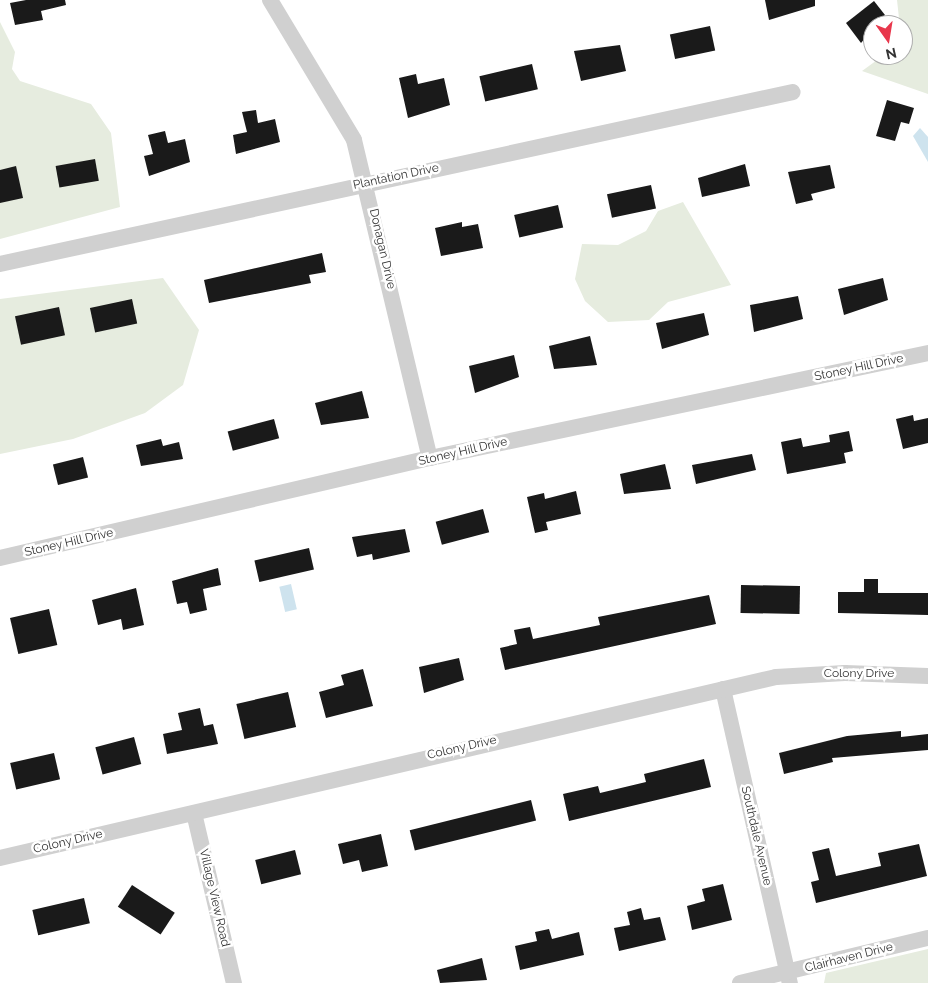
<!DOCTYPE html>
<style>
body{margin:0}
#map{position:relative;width:928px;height:983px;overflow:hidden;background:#fff;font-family:Raleway,sans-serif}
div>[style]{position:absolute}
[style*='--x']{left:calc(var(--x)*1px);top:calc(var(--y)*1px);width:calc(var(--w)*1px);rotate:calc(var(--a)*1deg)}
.green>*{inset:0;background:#e6ecdf}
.water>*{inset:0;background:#cee3ee;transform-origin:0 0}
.building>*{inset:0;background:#1a1a1a;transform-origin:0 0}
.street>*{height:16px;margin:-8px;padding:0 8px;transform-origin:8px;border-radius:8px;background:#d0d0d0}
span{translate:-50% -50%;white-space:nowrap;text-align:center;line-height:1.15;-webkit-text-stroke:5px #fff;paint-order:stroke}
.street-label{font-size:12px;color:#333}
.north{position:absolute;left:863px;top:15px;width:50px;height:50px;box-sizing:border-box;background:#fff;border:1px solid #adadad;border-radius:50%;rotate:167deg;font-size:14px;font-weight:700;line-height:20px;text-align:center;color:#333}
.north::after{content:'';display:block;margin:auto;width:18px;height:22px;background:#e8374c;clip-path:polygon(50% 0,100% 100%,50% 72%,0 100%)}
</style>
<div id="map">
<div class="green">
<i style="clip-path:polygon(897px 0,928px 0,928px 94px,862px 71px,884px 55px,903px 55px)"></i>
<i style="clip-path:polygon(0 22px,15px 52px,12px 69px,20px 81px,91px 104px,111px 133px,120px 207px,0 239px)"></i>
<i style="clip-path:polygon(683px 202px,731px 285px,668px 302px,649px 320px,608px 322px,585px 301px,575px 279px,582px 244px,618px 245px,646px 231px,658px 211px)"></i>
<i style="clip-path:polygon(163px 278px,199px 330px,183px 385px,145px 413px,73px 439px,0 454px,0 299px)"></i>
<i style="clip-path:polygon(928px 949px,928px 983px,824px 983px,826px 973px)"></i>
</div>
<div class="water">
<i style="clip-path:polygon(920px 128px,928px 137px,928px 162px,913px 136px)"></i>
<i style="left:291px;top:584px;width:26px;height:12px;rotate:77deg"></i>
</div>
<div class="building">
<i style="clip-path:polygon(26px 0,65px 0,66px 5px,41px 11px,43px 20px,15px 25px,10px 3px)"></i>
<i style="clip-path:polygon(765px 0,815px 0,815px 6px,769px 20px)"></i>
<i style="clip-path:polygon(874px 1px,885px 15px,861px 43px,846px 23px)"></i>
<i style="left:710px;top:26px;width:25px;height:41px;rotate:78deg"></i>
<i style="clip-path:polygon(620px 45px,626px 71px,581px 81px,574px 51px)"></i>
<i style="left:532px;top:64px;width:26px;height:54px;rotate:77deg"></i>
<i style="clip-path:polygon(416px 74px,418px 84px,444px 78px,450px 105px,408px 118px,399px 78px)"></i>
<i style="clip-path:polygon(887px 100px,914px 108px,909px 124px,901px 122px,895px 141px,876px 136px)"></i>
<i style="clip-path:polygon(256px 110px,258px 123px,275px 119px,280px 142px,236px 154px,233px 135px,247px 132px,242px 112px)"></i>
<i style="clip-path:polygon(165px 131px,168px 143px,185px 139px,190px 162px,149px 176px,144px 156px,153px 154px,148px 135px)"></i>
<i style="left:95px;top:159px;width:22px;height:40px;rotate:80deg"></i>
<i style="clip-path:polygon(745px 164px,750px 186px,702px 197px,698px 178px)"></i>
<i style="clip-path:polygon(830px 165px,835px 188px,811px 194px,813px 200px,796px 204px,788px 172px)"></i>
<i style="clip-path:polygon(16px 166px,23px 198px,0 203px,0 170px)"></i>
<i style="left:651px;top:185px;width:24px;height:45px;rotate:78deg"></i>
<i style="left:558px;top:205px;width:23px;height:45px;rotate:77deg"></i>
<i style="clip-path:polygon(462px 222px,462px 227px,478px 224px,483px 248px,441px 256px,435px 228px)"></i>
<i style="clip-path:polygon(322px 253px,326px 272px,309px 275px,311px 283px,209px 303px,204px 280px)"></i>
<i style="clip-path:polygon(883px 278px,888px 300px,844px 315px,838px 289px)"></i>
<i style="clip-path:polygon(798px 296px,803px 319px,754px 332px,750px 305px)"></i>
<i style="left:132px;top:299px;width:25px;height:43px;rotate:78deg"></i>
<i style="left:59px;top:307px;width:29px;height:45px;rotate:78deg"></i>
<i style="clip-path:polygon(704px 313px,709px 335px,662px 349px,656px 323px)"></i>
<i style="clip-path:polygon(590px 336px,597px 365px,554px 369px,549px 346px)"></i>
<i style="clip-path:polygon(514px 355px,519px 377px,475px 393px,469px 366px)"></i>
<i style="clip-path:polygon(362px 391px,369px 418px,321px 425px,315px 403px)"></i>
<i style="clip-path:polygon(913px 415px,914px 421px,928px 418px,928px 443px,903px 449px,896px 419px)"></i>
<i style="left:274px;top:419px;width:20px;height:48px;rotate:75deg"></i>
<i style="clip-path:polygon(849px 431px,853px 451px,844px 453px,846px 463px,787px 474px,781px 442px,801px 438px,803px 447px,830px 442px,829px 435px)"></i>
<i style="clip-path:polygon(161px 439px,163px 446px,179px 442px,183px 459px,141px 466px,136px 445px)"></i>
<i style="clip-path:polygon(752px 454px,756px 470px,696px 484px,692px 465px)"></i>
<i style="left:83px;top:457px;width:21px;height:31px;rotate:76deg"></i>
<i style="clip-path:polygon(665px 464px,671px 489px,624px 494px,620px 474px)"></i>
<i style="clip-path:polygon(576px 491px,581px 514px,546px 522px,548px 530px,535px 533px,527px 497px,544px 493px,545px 499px)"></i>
<i style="left:483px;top:509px;width:24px;height:49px;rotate:75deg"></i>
<i style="clip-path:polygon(405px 529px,410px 552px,373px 560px,372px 554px,357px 557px,352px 537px)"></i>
<i style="left:309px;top:548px;width:22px;height:56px;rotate:77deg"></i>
<i style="clip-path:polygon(218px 568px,221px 585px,203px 589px,207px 610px,190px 614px,187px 602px,177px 604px,172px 581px)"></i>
<i style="clip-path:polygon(864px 579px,878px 579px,878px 593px,928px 593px,928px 615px,838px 613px,838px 592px,864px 592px)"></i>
<i style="left:741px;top:585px;width:59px;height:28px;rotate:1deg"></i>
<i style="clip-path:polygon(136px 588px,144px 625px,123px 630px,121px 619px,98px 625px,92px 600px)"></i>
<i style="clip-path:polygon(709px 595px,716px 624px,505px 670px,500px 648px,517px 644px,514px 630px,530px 627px,533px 639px,600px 625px,598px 617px)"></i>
<i style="left:49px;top:609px;width:37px;height:40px;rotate:77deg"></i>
<i style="clip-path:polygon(459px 658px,464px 680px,424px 693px,419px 667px)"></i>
<i style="clip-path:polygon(363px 669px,373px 706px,326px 718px,319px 692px,344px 685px,341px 675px)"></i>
<i style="left:288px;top:692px;width:36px;height:53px;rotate:77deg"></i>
<i style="clip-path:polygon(200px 708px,204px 726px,213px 724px,218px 744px,167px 754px,163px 734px,182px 730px,178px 713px)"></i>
<i style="clip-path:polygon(901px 731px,901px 737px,928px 734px,928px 750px,832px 758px,833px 762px,784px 774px,779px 753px,847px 736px)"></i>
<i style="left:134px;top:737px;width:28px;height:40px;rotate:75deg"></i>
<i style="left:54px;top:753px;width:27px;height:45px;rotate:77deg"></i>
<i style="clip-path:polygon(704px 759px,711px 787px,569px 821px,563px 794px,598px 786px,600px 793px,646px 782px,644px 774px)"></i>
<i style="left:531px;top:800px;width:21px;height:125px;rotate:76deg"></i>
<i style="clip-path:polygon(381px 834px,388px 866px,362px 872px,359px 860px,343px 864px,338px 844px)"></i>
<i style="clip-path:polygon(919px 844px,927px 876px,816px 903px,811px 882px,819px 880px,812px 852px,829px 848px,836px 876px,881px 866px,878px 853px)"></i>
<i style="left:295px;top:850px;width:25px;height:41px;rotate:76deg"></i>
<i style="clip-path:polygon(723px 884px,732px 920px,692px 930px,687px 906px,705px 901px,702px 889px)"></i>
<i style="left:132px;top:885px;width:51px;height:26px;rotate:33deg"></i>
<i style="left:84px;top:898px;width:26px;height:53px;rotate:77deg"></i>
<i style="clip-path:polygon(641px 908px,644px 920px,660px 917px,666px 940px,619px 951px,614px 928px,630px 925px,627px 912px)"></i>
<i style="clip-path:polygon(549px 929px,552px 939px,579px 932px,584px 955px,520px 970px,515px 946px,537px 941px,535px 932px)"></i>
<i style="clip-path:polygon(482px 958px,487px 980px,440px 983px,437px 970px)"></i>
</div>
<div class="street">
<i style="--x:270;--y:0;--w:163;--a:59"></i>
<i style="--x:354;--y:140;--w:327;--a:76.6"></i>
<i style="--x:0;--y:264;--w:811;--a:-12.24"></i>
<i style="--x:0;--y:558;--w:441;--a:-13.1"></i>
<i style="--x:430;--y:458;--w:509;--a:-11.91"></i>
<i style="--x:723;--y:689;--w:302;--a:77.2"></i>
<i style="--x:194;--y:813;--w:175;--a:76.8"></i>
<i style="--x:0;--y:858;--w:797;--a:-13.13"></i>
<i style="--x:776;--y:677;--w:69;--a:-3.3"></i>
<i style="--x:845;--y:673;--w:83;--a:2.1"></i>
<i style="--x:740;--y:983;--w:193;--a:-13.5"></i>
</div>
<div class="street-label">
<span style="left:396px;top:177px;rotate:-12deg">Plantation Drive</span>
<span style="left:382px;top:249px;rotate:77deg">Donagan Drive</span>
<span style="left:859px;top:368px;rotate:-12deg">Stoney Hill Drive</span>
<span style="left:463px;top:452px;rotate:-13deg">Stoney Hill Drive</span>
<span style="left:69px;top:543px;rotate:-13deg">Stoney Hill Drive</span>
<span style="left:859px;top:674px">Colony Drive</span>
<span style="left:462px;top:748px;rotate:-13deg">Colony Drive</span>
<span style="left:756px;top:836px;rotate:77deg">Southdale Avenue</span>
<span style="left:68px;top:842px;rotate:-13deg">Colony Drive</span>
<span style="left:214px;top:898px;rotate:77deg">Village View Road</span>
<span style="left:849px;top:958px;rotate:-14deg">Clairhaven Drive</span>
</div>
<div class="north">N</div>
</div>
